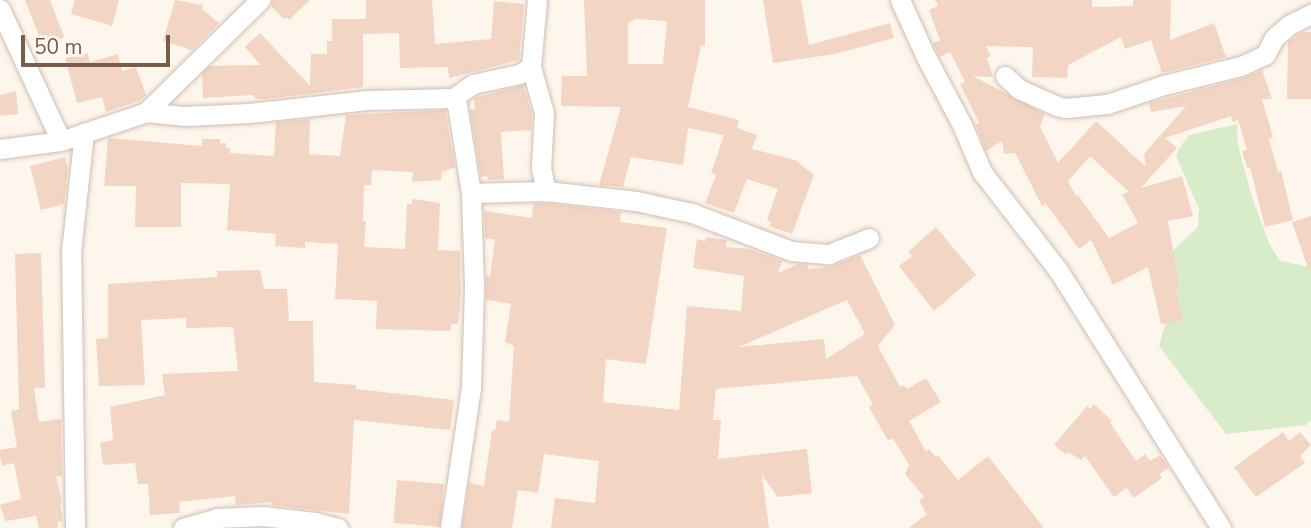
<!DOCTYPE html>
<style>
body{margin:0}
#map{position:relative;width:1311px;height:528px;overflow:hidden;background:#fdf6ec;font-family:"Nunito Sans",sans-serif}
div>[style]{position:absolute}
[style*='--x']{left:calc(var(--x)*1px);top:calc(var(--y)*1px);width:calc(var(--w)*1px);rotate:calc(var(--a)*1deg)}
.green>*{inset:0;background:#d8ecc9}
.building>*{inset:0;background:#f3d5c3;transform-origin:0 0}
.roads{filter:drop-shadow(0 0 2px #d1beb0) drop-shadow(0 0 2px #d1beb0)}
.minor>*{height:19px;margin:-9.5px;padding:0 9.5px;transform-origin:9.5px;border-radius:9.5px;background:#fff}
span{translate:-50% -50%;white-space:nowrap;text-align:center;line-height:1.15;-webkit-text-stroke:5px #fffaf3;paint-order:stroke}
.scale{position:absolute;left:21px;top:35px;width:149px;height:32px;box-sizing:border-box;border:4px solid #7a5c4d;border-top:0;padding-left:9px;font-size:21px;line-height:24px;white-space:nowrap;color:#7a5c4d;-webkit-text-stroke:5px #fffaf3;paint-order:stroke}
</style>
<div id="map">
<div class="green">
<i style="clip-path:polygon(1237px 124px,1238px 145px,1252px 197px,1269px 243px,1280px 261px,1311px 267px,1311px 420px,1306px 425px,1226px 434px,1159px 346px,1171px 305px,1163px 260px,1198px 227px,1199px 209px,1176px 156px,1179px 148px,1189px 135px)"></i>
</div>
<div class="building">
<i style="clip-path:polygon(25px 0,50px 0,64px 37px,43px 46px)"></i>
<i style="clip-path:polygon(75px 0,119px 0,112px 26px,71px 14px)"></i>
<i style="clip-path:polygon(175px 0,203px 5px,202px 9px,219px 23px,192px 50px,163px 41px)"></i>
<i style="clip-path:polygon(272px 0,310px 0,289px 20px,286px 17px,284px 19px,271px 6px)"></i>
<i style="clip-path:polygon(366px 0,432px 0,435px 44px,491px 39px,494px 1px,524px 4px,519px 60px,449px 78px,448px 67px,400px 68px,399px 33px,363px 34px,363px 87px,267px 99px,256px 99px,253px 95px,203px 98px,202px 74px,210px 66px,261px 65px,245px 47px,260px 33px,310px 86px,311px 54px,327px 54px,327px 41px,332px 41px,332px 19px,366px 19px)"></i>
<i style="clip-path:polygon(evenodd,584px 0,705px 0,705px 46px,701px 46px,688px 107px,739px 120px,737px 128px,757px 135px,752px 149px,795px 160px,814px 175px,792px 234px,769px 226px,771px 222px,767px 220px,778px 189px,747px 179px,734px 213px,705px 203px,716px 175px,711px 173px,724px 135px,688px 128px,683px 165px,631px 157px,623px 187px,599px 185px,621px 107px,561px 106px,562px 76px,587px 76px,584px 0,636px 19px,667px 21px,663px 64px,628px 64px,628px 23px,636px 19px)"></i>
<i style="clip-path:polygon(763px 0,801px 0,809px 45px,890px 23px,894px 38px,835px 54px,773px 63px)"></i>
<i style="clip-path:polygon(evenodd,935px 0,1092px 0,1092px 7px,1133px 6px,1133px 0,1171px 0,1170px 40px,1214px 23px,1226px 57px,1162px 73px,1151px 40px,1125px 49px,1121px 37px,1068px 65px,1067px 78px,1032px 77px,1033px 47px,986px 46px,991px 56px,987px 58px,993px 77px,973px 76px,1045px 114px,1040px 127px,1058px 163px,1096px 121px,1146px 167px,1144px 154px,1186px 106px,1151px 112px,1149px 103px,1244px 78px,1262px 70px,1272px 99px,1262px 99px,1273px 137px,1269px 139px,1278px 172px,1281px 171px,1293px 220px,1265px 227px,1250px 167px,1247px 168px,1242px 151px,1247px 150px,1238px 120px,1233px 122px,1231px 116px,1165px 138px,1177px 148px,1141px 188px,1182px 176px,1193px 216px,1168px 221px,1179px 286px,1175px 287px,1183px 320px,1161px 324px,1148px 267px,1113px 285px,1091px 240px,1079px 249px,1046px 204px,1042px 206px,1015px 153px,1004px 154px,1002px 141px,986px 151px,976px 125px,979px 123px,960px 84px,965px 82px,950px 52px,940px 57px,933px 43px,940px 40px,929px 10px,938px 6px,935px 0,1090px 156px,1129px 192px,1122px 194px,1138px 223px,1109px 238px,1078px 195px,1076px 196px,1068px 181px,1090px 156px)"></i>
<i style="clip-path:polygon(1303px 32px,1311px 32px,1311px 99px,1287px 99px,1288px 42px)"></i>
<i style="clip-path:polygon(88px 53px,90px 62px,118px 54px,122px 71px,136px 67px,146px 95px,139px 101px,106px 112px,102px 97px,77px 103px,65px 58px)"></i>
<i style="clip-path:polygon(523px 85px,532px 114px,531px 130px,501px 132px,504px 179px,488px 180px,487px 176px,481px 177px,470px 110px,475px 110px,474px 98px)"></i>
<i style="clip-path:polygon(16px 91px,18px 114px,0 116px,0 95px)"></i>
<i style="clip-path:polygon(445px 110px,455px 167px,442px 172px,441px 180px,412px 182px,413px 172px,372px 170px,371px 185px,364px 185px,363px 221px,366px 221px,364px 247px,405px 249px,407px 204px,412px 204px,412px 199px,440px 203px,438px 250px,460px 251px,461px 296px,458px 324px,451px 324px,451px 331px,376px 329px,377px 301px,335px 299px,338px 244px,305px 242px,305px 248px,275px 246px,276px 234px,227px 230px,230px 184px,181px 183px,181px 227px,135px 227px,136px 186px,104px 186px,108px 138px,202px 146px,202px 139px,220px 139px,220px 144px,226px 143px,226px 148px,230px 148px,230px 153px,274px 156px,276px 122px,310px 119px,309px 154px,340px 156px,346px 115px)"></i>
<i style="clip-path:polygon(65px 157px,68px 170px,64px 204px,41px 210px,30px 166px)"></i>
<i style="clip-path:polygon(evenodd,545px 203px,621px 212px,620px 222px,667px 228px,646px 364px,606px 359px,603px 402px,679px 410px,687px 306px,741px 311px,744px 276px,693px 268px,697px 239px,706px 241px,706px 237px,727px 240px,726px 247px,750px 249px,782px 261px,778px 273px,798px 264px,807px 265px,809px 269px,833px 266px,860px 255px,895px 325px,878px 346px,900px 387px,904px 385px,907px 389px,926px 378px,941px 402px,909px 421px,926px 452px,929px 449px,936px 457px,938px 455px,958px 480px,988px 456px,1044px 528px,909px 528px,927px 514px,919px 501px,924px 497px,905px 474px,909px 465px,893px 439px,888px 440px,882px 430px,869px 407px,873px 404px,857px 376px,716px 389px,713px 420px,721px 420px,718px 459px,807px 449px,812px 493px,778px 497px,762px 475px,769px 528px,551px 528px,555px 498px,595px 503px,599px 461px,544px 454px,538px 493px,518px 490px,512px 528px,462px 528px,469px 483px,484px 486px,492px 430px,495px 430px,497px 420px,509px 422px,514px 346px,505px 342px,511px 304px,486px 300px,486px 276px,490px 277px,495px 240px,485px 238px,484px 211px,532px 218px,533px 204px,545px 203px,847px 300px,865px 334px,826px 359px,824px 339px,739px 347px,847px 300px)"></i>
<i style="clip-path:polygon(1311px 216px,1311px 268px,1308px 268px,1292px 222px)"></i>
<i style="clip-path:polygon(936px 227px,976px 275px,934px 311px,899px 266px,912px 256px,908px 252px)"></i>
<i style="clip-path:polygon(41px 253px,45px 388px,34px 388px,39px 422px,61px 419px,62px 476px,56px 476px,62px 503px,60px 504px,63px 521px,57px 522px,58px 528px,39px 528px,36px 516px,5px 521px,0 505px,21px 499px,14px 463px,2px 466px,0 456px,0 450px,17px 447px,11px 411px,19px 409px,15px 254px)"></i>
<i style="clip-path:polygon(260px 270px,264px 289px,287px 289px,289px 321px,313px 321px,314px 382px,356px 385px,356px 389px,454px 400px,450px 430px,354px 420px,349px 514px,272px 505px,272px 502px,236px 505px,235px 496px,179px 502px,180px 513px,150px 515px,148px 484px,138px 484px,135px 463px,103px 465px,100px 443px,113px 440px,110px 407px,165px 395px,162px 374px,238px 371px,233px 327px,186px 328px,186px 318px,141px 320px,145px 385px,99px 386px,96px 339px,108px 338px,108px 284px,217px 277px,217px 271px)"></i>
<i style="clip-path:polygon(1094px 404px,1112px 421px,1110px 423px,1136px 461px,1145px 454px,1150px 461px,1160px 455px,1169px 468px,1159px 474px,1162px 478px,1134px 498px,1126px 488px,1114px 497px,1085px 456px,1081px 460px,1068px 452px,1066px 455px,1054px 445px,1087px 406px,1090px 409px)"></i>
<i style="clip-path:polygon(1283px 432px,1289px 441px,1300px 432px,1311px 445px,1300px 456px,1305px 463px,1256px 497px,1234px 467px)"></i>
<i style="left:397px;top:480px;width:47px;height:43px;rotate:5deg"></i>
</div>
<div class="roads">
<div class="minor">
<i style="--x:900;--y:0;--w:63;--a:65.5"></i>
<i style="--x:926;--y:57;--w:79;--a:62.1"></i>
<i style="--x:963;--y:127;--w:49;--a:67.1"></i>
<i style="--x:982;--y:172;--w:124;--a:52.2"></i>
<i style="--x:1058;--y:270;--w:305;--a:57.7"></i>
<i style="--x:0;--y:9;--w:145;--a:65.2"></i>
<i style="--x:531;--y:67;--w:48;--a:74.2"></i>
<i style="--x:544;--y:113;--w:55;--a:93.1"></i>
<i style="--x:541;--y:168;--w:24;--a:78"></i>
<i style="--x:1005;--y:76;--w:19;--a:43"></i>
<i style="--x:1019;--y:89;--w:42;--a:24.1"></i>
<i style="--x:1057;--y:106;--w:9;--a:13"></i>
<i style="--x:1066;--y:108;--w:41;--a:-5.6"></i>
<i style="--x:1107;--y:104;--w:60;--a:-18.4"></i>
<i style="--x:1164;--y:85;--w:79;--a:-13.9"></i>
<i style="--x:1241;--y:66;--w:26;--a:-25"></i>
<i style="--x:1265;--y:55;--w:19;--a:-62"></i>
<i style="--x:1274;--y:38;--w:20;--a:-41"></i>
<i style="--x:1289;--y:25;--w:25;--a:-27"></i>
<i style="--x:146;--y:112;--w:39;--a:6"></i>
<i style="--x:185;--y:116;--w:64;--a:-2.7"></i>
<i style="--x:249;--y:113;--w:119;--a:-6.3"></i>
<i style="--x:367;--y:100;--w:86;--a:-1.3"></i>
<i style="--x:453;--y:98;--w:24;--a:-35"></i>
<i style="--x:473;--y:84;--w:47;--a:-12.3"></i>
<i style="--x:519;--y:74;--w:14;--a:-30"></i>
<i style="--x:531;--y:67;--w:67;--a:-84.9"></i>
<i style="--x:0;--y:149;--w:62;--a:-7.5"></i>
<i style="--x:61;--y:141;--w:90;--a:-18.8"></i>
<i style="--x:146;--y:112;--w:160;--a:-44.5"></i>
<i style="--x:471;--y:193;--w:75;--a:-1.5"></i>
<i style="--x:546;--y:191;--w:91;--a:6.3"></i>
<i style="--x:636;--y:201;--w:57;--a:12.1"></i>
<i style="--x:692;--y:213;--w:106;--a:21"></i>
<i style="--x:791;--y:251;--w:38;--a:5"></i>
<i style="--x:829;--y:254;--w:43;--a:-21.8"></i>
<i style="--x:75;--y:528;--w:276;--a:-90.8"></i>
<i style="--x:71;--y:252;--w:120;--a:-83.8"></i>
<i style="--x:183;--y:528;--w:35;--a:-16"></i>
<i style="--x:217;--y:518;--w:46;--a:-2.5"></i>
<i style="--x:263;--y:516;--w:52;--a:6.6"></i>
<i style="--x:315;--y:522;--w:24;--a:15"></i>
<i style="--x:450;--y:528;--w:142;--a:-81.5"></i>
<i style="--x:471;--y:388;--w:103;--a:-88.3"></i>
<i style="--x:474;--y:285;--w:92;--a:-91.9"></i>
<i style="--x:471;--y:193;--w:89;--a:-99"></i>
<i style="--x:457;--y:105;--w:8;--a:-120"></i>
</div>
</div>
<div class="scale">50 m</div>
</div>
